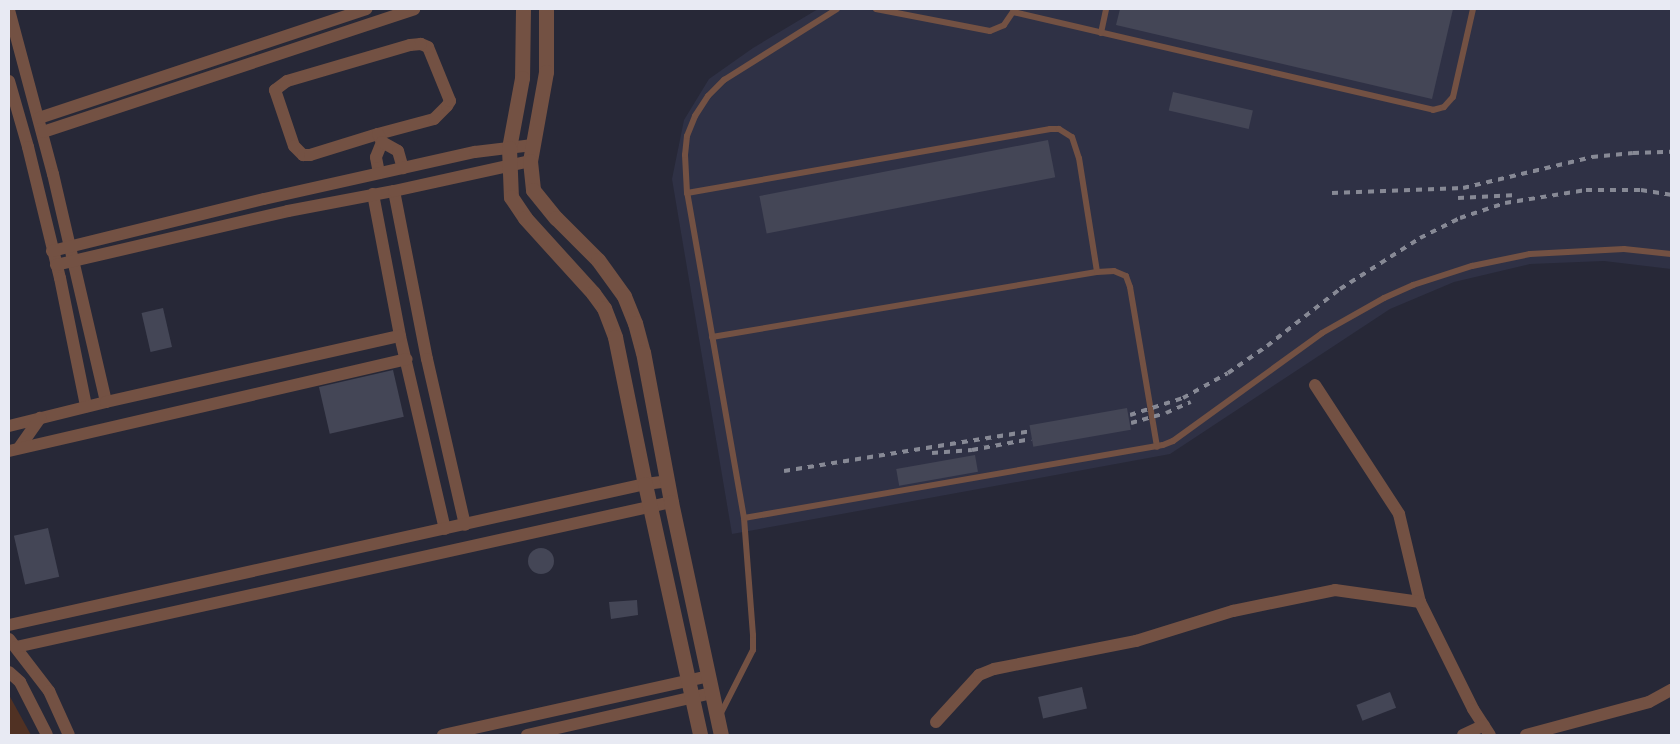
<!DOCTYPE html>
<style>
body{margin:0}
#map{position:relative;width:1680px;height:744px;overflow:hidden;background:#272837;font-family:"PT Serif",serif}
div>[style]{position:absolute}
[style*='--x']{left:calc(var(--x)*1px);top:calc(var(--y)*1px);width:calc(var(--w)*1px);rotate:calc(var(--a)*1deg)}
.built>*{inset:0;background:#2f3145}
.green>*{inset:0;background:#503123}
.building>*{inset:0;background:#444656;transform-origin:0 0}
.round{border-radius:50%}
.service>*{height:6px;margin:-3px;padding:0 3px;transform-origin:3px;border-radius:3px;background:#735143}
.minor>*{height:12px;margin:-6px;padding:0 6px;transform-origin:6px;border-radius:6px;background:#735143}
.tertiary>*{height:15px;margin:-7.5px;padding:0 7.5px;transform-origin:7.5px;border-radius:7.5px;background:#735143}
.rail>*{height:4px;margin-top:-2px;transform-origin:0;background:repeating-linear-gradient(90deg,#878995 0 6px,transparent 0 12px)}
span{translate:-50% -50%;white-space:nowrap;text-align:center;line-height:1.15;-webkit-text-stroke:4px #272837;paint-order:stroke}
.frame{position:absolute;inset:0;border:10px solid #e8eaf3;pointer-events:none}
</style>
<div id="map">
<div class="built">
<i style="clip-path:polygon(818px 9px,1671px 9px,1671px 269px,1604px 261px,1530px 264px,1454px 282px,1390px 309px,1170px 454px,732px 534px,672px 179px,684px 120px,709px 79px,753px 48px)"></i>
</div>
<div class="green">
<i style="clip-path:polygon(9px 695px,31px 735px,9px 735px)"></i>
</div>
<div class="building">
<i style="clip-path:polygon(1120px 9px,1453px 9px,1432px 99px,1116px 25px)"></i>
<i style="left:1173px;top:92px;width:82px;height:19px;rotate:13deg"></i>
<i style="left:1048px;top:140px;width:38px;height:294px;rotate:79deg"></i>
<i style="left:163px;top:308px;width:40px;height:22px;rotate:77deg"></i>
<i style="left:393px;top:370px;width:48px;height:76px;rotate:77deg"></i>
<i style="left:1127px;top:408px;width:22px;height:99px;rotate:80deg"></i>
<i style="left:975px;top:455px;width:17px;height:80px;rotate:80deg"></i>
<i style="left:48px;top:528px;width:50px;height:35px;rotate:77deg"></i>
<i class="round" style="left:528px;top:548px;width:26px;height:26px"></i>
<i style="clip-path:polygon(637px 600px,638px 615px,611px 619px,609px 602px)"></i>
<i style="left:1082px;top:687px;width:22px;height:45px;rotate:77deg"></i>
<i style="left:1390px;top:692px;width:17px;height:36px;rotate:69deg"></i>
</div>
<div class="service">
<i style="--x:876;--y:9;--w:116;--a:10.9"></i>
<i style="--x:990;--y:31;--w:15;--a:-23"></i>
<i style="--x:1004;--y:25;--w:18;--a:-56"></i>
<i style="--x:1013;--y:12;--w:431;--a:13.1"></i>
<i style="--x:1433;--y:110;--w:11;--a:-15"></i>
<i style="--x:1444;--y:107;--w:13;--a:-48"></i>
<i style="--x:1453;--y:97;--w:90;--a:-77.2"></i>
<i style="--x:1101;--y:33;--w:25;--a:-78"></i>
<i style="--x:687;--y:193;--w:369;--a:-10"></i>
<i style="--x:1050;--y:129;--w:9;--a:0"></i>
<i style="--x:1059;--y:129;--w:15;--a:32"></i>
<i style="--x:1072;--y:137;--w:22;--a:72"></i>
<i style="--x:1079;--y:158;--w:115;--a:81"></i>
<i style="--x:712;--y:337;--w:390;--a:-9.6"></i>
<i style="--x:1097;--y:272;--w:17;--a:-3"></i>
<i style="--x:1114;--y:271;--w:13;--a:23"></i>
<i style="--x:1126;--y:276;--w:12;--a:70"></i>
<i style="--x:1130;--y:287;--w:162;--a:80.4"></i>
<i style="--x:744;--y:518;--w:425;--a:-9.9"></i>
<i style="--x:1163;--y:445;--w:11;--a:-22"></i>
<i style="--x:1173;--y:441;--w:184;--a:-35.9"></i>
<i style="--x:1322;--y:333;--w:71;--a:-29.4"></i>
<i style="--x:1384;--y:298;--w:32;--a:-24"></i>
<i style="--x:1413;--y:285;--w:62;--a:-17.9"></i>
<i style="--x:1472;--y:266;--w:59;--a:-11.7"></i>
<i style="--x:1530;--y:254;--w:94;--a:-3"></i>
<i style="--x:1624;--y:249;--w:47;--a:6.1"></i>
<i style="--x:720;--y:715;--w:73;--a:-63.1"></i>
<i style="--x:753;--y:650;--w:15;--a:-90"></i>
<i style="--x:753;--y:635;--w:117;--a:-94.4"></i>
<i style="--x:744;--y:518;--w:330;--a:-99.9"></i>
<i style="--x:687;--y:193;--w:38;--a:-93"></i>
<i style="--x:685;--y:155;--w:19;--a:-84"></i>
<i style="--x:687;--y:136;--w:22;--a:-68"></i>
<i style="--x:695;--y:116;--w:24;--a:-57"></i>
<i style="--x:708;--y:96;--w:23;--a:-45"></i>
<i style="--x:724;--y:80;--w:133;--a:-32.1"></i>
</div>
<div class="minor">
<i style="--x:9;--y:10;--w:170;--a:75"></i>
<i style="--x:53;--y:174;--w:234;--a:76.9"></i>
<i style="--x:9;--y:81;--w:69;--a:73.9"></i>
<i style="--x:28;--y:147;--w:135;--a:76.3"></i>
<i style="--x:60;--y:278;--w:131;--a:78.5"></i>
<i style="--x:39;--y:118;--w:345;--a:-18.4"></i>
<i style="--x:43;--y:132;--w:391;--a:-18.3"></i>
<i style="--x:378;--y:134;--w:58;--a:-15"></i>
<i style="--x:434;--y:119;--w:18;--a:-45"></i>
<i style="--x:447;--y:106;--w:6;--a:-59"></i>
<i style="--x:450;--y:101;--w:58;--a:-112.2"></i>
<i style="--x:428;--y:47;--w:8;--a:-157"></i>
<i style="--x:421;--y:44;--w:11;--a:175"></i>
<i style="--x:410;--y:45;--w:128;--a:163.7"></i>
<i style="--x:287;--y:81;--w:15;--a:143"></i>
<i style="--x:275;--y:90;--w:59;--a:71.3"></i>
<i style="--x:294;--y:146;--w:13;--a:45"></i>
<i style="--x:303;--y:155;--w:7;--a:0"></i>
<i style="--x:310;--y:155;--w:71;--a:-17.2"></i>
<i style="--x:378;--y:134;--w:9;--a:63"></i>
<i style="--x:379;--y:173;--w:16;--a:-101"></i>
<i style="--x:376;--y:157;--w:16;--a:-68"></i>
<i style="--x:382;--y:142;--w:18;--a:29"></i>
<i style="--x:398;--y:151;--w:18;--a:74"></i>
<i style="--x:394;--y:191;--w:171;--a:78.9"></i>
<i style="--x:427;--y:359;--w:170;--a:77.1"></i>
<i style="--x:373;--y:194;--w:145;--a:79.2"></i>
<i style="--x:400;--y:336;--w:198;--a:76.9"></i>
<i style="--x:52;--y:251;--w:218;--a:-13.8"></i>
<i style="--x:264;--y:199;--w:216;--a:-12.6"></i>
<i style="--x:475;--y:152;--w:58;--a:-6.9"></i>
<i style="--x:56;--y:265;--w:238;--a:-13.1"></i>
<i style="--x:288;--y:211;--w:108;--a:-10.7"></i>
<i style="--x:394;--y:191;--w:139;--a:-12.4"></i>
<i style="--x:1315;--y:385;--w:154;--a:56.9"></i>
<i style="--x:1399;--y:514;--w:90;--a:76.6"></i>
<i style="--x:1420;--y:602;--w:119;--a:63.6"></i>
<i style="--x:1473;--y:709;--w:31;--a:57"></i>
<i style="--x:9;--y:426;--w:100;--a:-13.9"></i>
<i style="--x:106;--y:402;--w:301;--a:-12.7"></i>
<i style="--x:19;--y:448;--w:37;--a:-55"></i>
<i style="--x:9;--y:451;--w:408;--a:-13"></i>
<i style="--x:9;--y:625;--w:651;--a:-12.5"></i>
<i style="--x:645;--y:484;--w:23;--a:-7"></i>
<i style="--x:9;--y:639;--w:66;--a:52.4"></i>
<i style="--x:49;--y:691;--w:48;--a:65.6"></i>
<i style="--x:16;--y:647;--w:671;--a:-12.48"></i>
<i style="--x:9;--y:672;--w:15;--a:42"></i>
<i style="--x:20;--y:682;--w:59;--a:63"></i>
<i style="--x:936;--y:722;--w:64;--a:-47.5"></i>
<i style="--x:979;--y:675;--w:16;--a:-22"></i>
<i style="--x:994;--y:669;--w:145;--a:-11.2"></i>
<i style="--x:1136;--y:641;--w:102;--a:-17.2"></i>
<i style="--x:1233;--y:611;--w:104;--a:-11.6"></i>
<i style="--x:1335;--y:590;--w:86;--a:8"></i>
<i style="--x:443;--y:735;--w:272;--a:-12.5"></i>
<i style="--x:527;--y:735;--w:190;--a:-12.8"></i>
<i style="--x:1463;--y:735;--w:23;--a:-25"></i>
<i style="--x:1526;--y:735;--w:127;--a:-15"></i>
<i style="--x:1649;--y:702;--w:25;--a:-29"></i>
</div>
<div class="tertiary">
<i style="--x:523;--y:9;--w:69;--a:90.8"></i>
<i style="--x:522;--y:78;--w:71;--a:100.5"></i>
<i style="--x:509;--y:148;--w:49;--a:87.7"></i>
<i style="--x:511;--y:197;--w:25;--a:56"></i>
<i style="--x:525;--y:218;--w:101;--a:47.8"></i>
<i style="--x:593;--y:293;--w:19;--a:54"></i>
<i style="--x:604;--y:308;--w:31;--a:69"></i>
<i style="--x:615;--y:337;--w:150;--a:78.5"></i>
<i style="--x:645;--y:484;--w:257;--a:77.6"></i>
<i style="--x:546;--y:9;--w:63;--a:90"></i>
<i style="--x:546;--y:72;--w:90;--a:100.2"></i>
<i style="--x:530;--y:161;--w:29;--a:84"></i>
<i style="--x:533;--y:190;--w:36;--a:51"></i>
<i style="--x:556;--y:218;--w:59;--a:45"></i>
<i style="--x:598;--y:260;--w:44;--a:54.2"></i>
<i style="--x:624;--y:296;--w:29;--a:68"></i>
<i style="--x:635;--y:323;--w:30;--a:75"></i>
<i style="--x:643;--y:352;--w:153;--a:79.4"></i>
<i style="--x:671;--y:502;--w:238;--a:77.9"></i>
</div>
<div class="rail">
<i style="--x:1332;--y:193;--w:131;--a:-2.2"></i>
<i style="--x:1463;--y:188;--w:133;--a:-13.5"></i>
<i style="--x:1592;--y:157;--w:41;--a:-5.6"></i>
<i style="--x:1633;--y:153;--w:38;--a:-2"></i>
<i style="--x:1458;--y:198;--w:59;--a:-2.9"></i>
<i style="--x:1130;--y:415;--w:56;--a:-17.8"></i>
<i style="--x:1183;--y:398;--w:51;--a:-29.1"></i>
<i style="--x:1228;--y:373;--w:47;--a:-34.7"></i>
<i style="--x:1267;--y:346;--w:93;--a:-38"></i>
<i style="--x:1340;--y:289;--w:95;--a:-32.5"></i>
<i style="--x:1420;--y:238;--w:45;--a:-26.6"></i>
<i style="--x:1460;--y:218;--w:47;--a:-18.4"></i>
<i style="--x:1505;--y:203;--w:82;--a:-9.1"></i>
<i style="--x:1586;--y:190;--w:55;--a:0"></i>
<i style="--x:1641;--y:190;--w:30;--a:9"></i>
<i style="--x:1131;--y:423;--w:36;--a:-16"></i>
<i style="--x:1166;--y:413;--w:27;--a:-24"></i>
<i style="--x:932;--y:453;--w:40;--a:-4.3"></i>
<i style="--x:972;--y:450;--w:60;--a:-10.6"></i>
<i style="--x:784;--y:471;--w:249;--a:-9.2"></i>
</div>
<div class="frame"></div>
</div>
